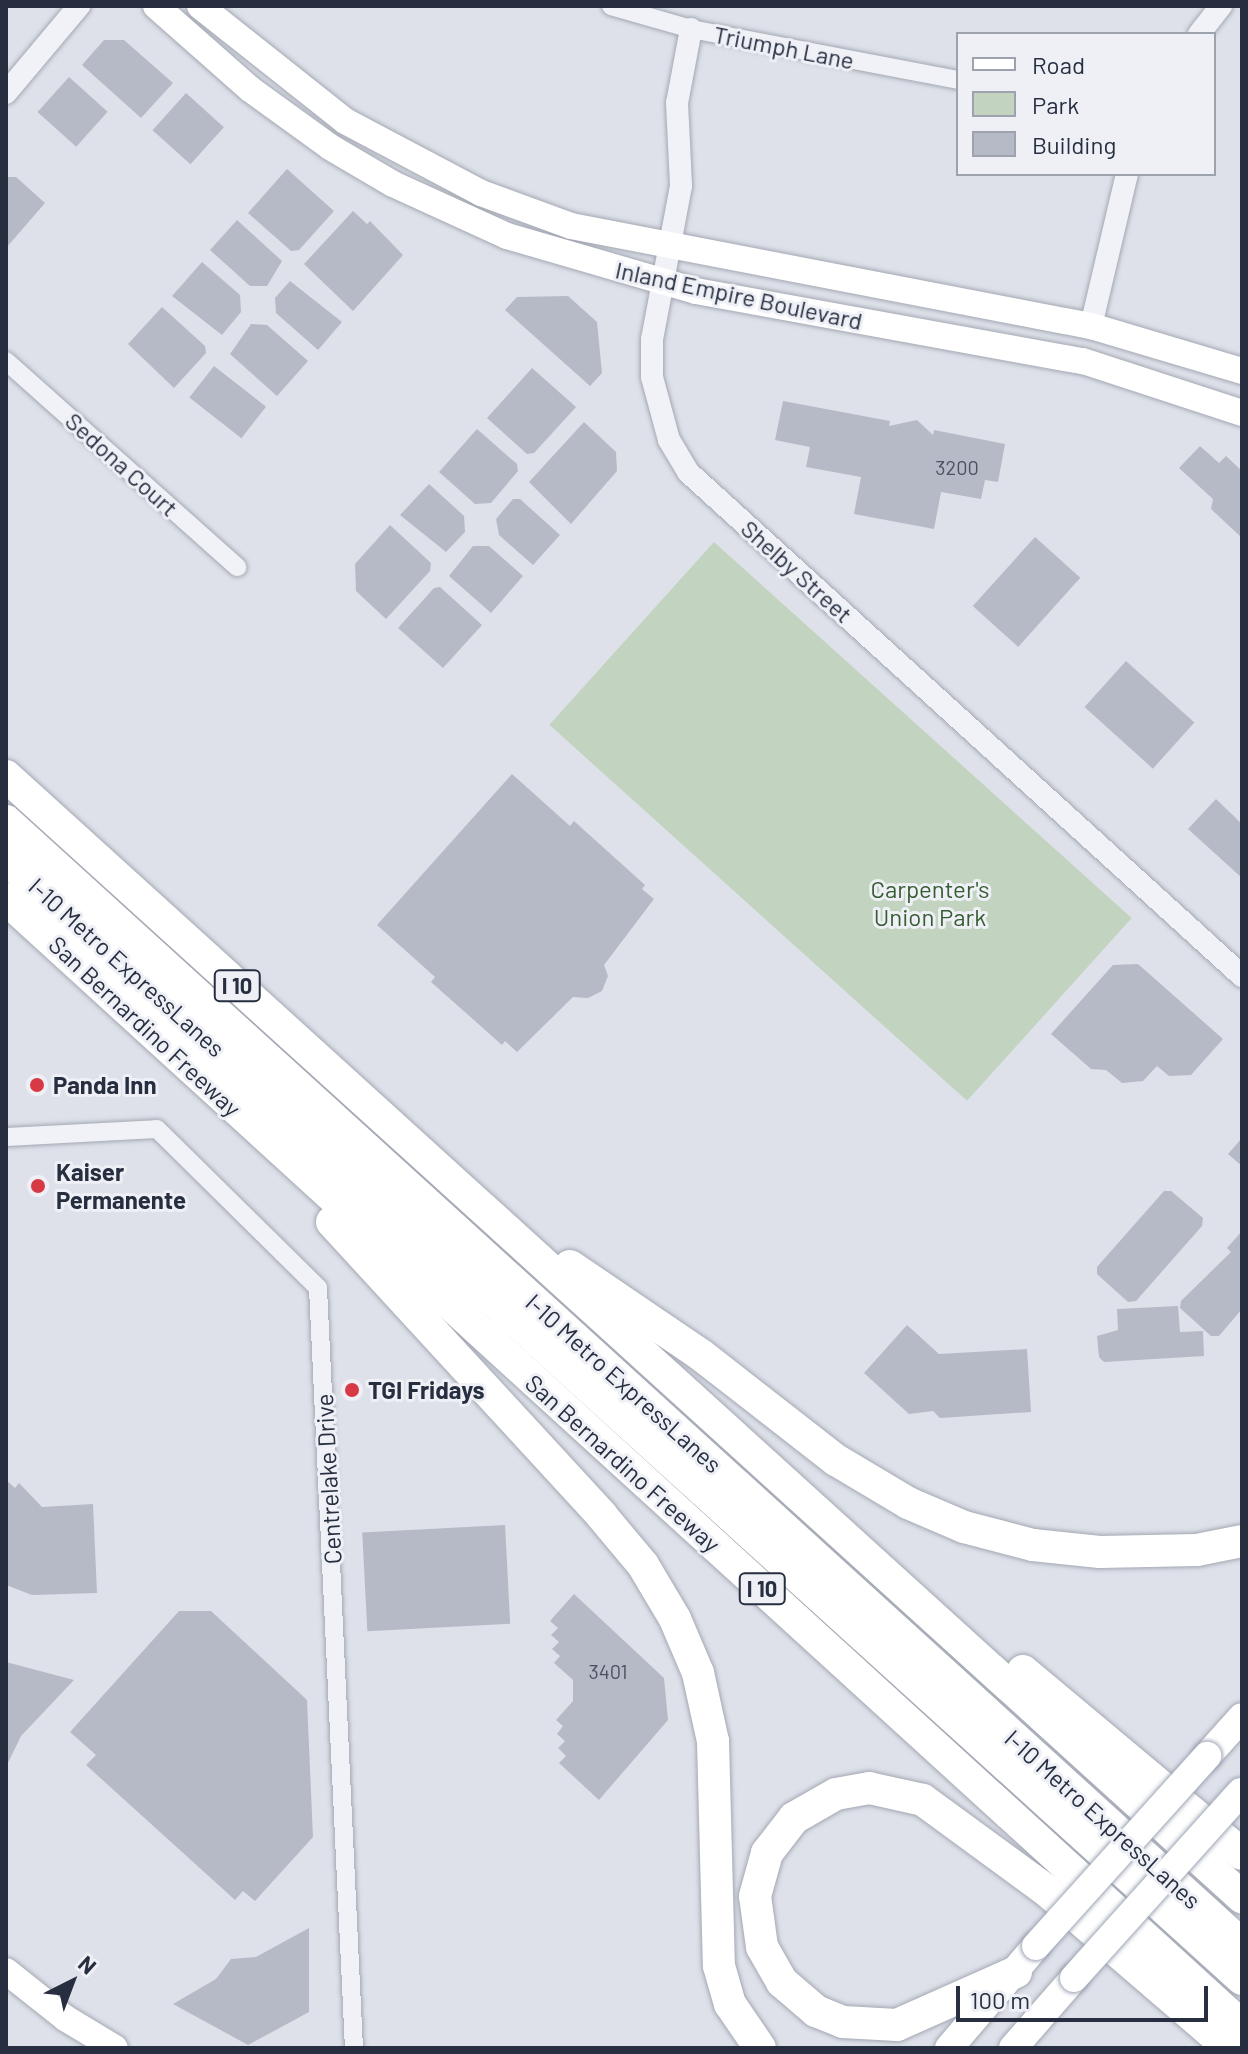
<!DOCTYPE html>
<style>
body{margin:0}
#map{position:relative;width:1248px;height:2054px;overflow:hidden;background:#dee1e9;font-family:Barlow,sans-serif}
div>[style]{position:absolute}
[style*='--x']{left:calc(var(--x)*1px);top:calc(var(--y)*1px);width:calc(var(--w)*1px);rotate:calc(var(--a)*1deg)}
.green>*{inset:0;background:#c2d3bf;transform-origin:0 0}
.building>*{inset:0;background:#b5bac6;transform-origin:0 0}
.roads{filter:drop-shadow(0 0 2px #a3a8b3) drop-shadow(0 0 2px #a3a8b3)}
.minor>*{height:18px;margin:-9px;padding:0 9px;transform-origin:9px;border-radius:9px;background:#f1f2f7}
.tertiary>*{height:22px;margin:-11px;padding:0 11px;transform-origin:11px;border-radius:11px;background:#f1f2f7}
.secondary>*{height:26px;margin:-13px;padding:0 13px;transform-origin:13px;border-radius:13px;background:#fff}
.primary>*{height:28px;margin:-14px;padding:0 14px;transform-origin:14px;border-radius:14px;background:#fff}
.motorway>*{height:32px;margin:-16px;padding:0 16px;transform-origin:16px;border-radius:16px;background:#fff}
.bridges{filter:drop-shadow(0 0 2px #9da4b5) drop-shadow(0 0 2px #9da4b5)}
.primary-bridge>*{height:28px;margin:-14px;padding:0 14px;transform-origin:14px;border-radius:14px;background:#fff}
.dots>*{width:22px;height:22px;translate:-50% -50%;box-sizing:border-box;border:4px solid #eef0f6;border-radius:50%}
span{translate:-50% -50%;white-space:nowrap;text-align:center;line-height:1.15;-webkit-text-stroke:6px #eef0f6;paint-order:stroke}
.number-label{font-size:20px;color:#4a5162}
.number-label span{-webkit-text-stroke-width:0}
.shield-label span{padding:2px 6px;background:#eef0f6;border:2px solid;border-radius:6px;-webkit-text-stroke-width:0}
.shield-label{font-size:22px;color:#262e40;font-weight:700}
.street-label{font-size:24px;color:#262e40}
.park-label{font-size:24px;color:#375d33}
.poi-label{font-size:24px;color:#262e40;font-weight:700}
.left{translate:0 -50%;text-align:left}
.frame{position:absolute;inset:0;border:8px solid #262e40;pointer-events:none}
.legend{position:absolute;left:956px;top:32px;width:260px;height:144px;box-sizing:border-box;background:#eef0f6;border:2px solid #9ea2ad;margin:0;padding:10px 14px;list-style:none;font-size:24px;color:#262e40}
.legend li{display:flex;align-items:center;gap:16px;height:40px}
.legend b{width:40px;border:2px solid #9ea2ad}
.north{position:absolute;left:32px;top:1942px;width:80px;height:80px;-webkit-text-stroke:6px #eef0f6;paint-order:stroke;rotate:42deg;font-size:22px;font-weight:700;line-height:32px;text-align:center;color:#262e40}
.north::after{content:'';display:block;margin:auto;width:28px;height:36px;background:#262e40;clip-path:polygon(50% 0,100% 100%,50% 72%,0 100%)}
.scale{position:absolute;left:956px;top:1986px;width:252px;height:36px;box-sizing:border-box;border:4px solid #262e40;border-top:0;padding-left:10px;font-size:24px;line-height:28px;white-space:nowrap;color:#262e40;-webkit-text-stroke:6px #eef0f6;paint-order:stroke}
</style>
<div id="map">
<div class="green">
<i style="left:714px;top:542px;width:562px;height:246px;rotate:42deg"></i>
</div>
<div class="building">
<i style="clip-path:polygon(104px 40px,124px 40px,173px 83px,141px 118px,82px 65px)"></i>
<i style="left:69px;top:77px;width:52px;height:47px;rotate:42deg"></i>
<i style="left:186px;top:93px;width:51px;height:50px;rotate:42deg"></i>
<i style="clip-path:polygon(287px 169px,334px 211px,299px 250px,291px 251px,248px 213px)"></i>
<i style="clip-path:polygon(6px 177px,16px 177px,45px 203px,6px 248px)"></i>
<i style="clip-path:polygon(353px 211px,367px 224px,370px 221px,403px 255px,353px 311px,304px 264px)"></i>
<i style="clip-path:polygon(237px 220px,282px 261px,267px 286px,250px 286px,210px 250px)"></i>
<i style="clip-path:polygon(202px 262px,240px 295px,241px 312px,222px 335px,172px 296px)"></i>
<i style="clip-path:polygon(290px 281px,342px 322px,318px 350px,276px 313px,275px 298px)"></i>
<i style="clip-path:polygon(568px 296px,597px 322px,602px 373px,590px 386px,505px 310px,517px 297px)"></i>
<i style="clip-path:polygon(162px 307px,205px 346px,206px 353px,174px 388px,128px 344px)"></i>
<i style="clip-path:polygon(251px 324px,267px 325px,308px 361px,277px 396px,230px 354px)"></i>
<i style="left:214px;top:366px;width:66px;height:40px;rotate:38deg"></i>
<i style="clip-path:polygon(532px 368px,576px 407px,534px 453px,527px 454px,487px 418px)"></i>
<i style="clip-path:polygon(783px 401px,890px 421px,889px 426px,917px 420px,933px 435px,934px 430px,1005px 444px,998px 482px,985px 480px,981px 499px,941px 492px,934px 529px,854px 514px,861px 477px,806px 467px,810px 447px,775px 440px)"></i>
<i style="clip-path:polygon(584px 422px,616px 452px,617px 471px,571px 524px,529px 482px)"></i>
<i style="clip-path:polygon(477px 429px,517px 464px,518px 471px,491px 503px,475px 504px,439px 472px)"></i>
<i style="clip-path:polygon(1200px 446px,1219px 463px,1226px 456px,1242px 471px,1242px 538px,1211px 509px,1213px 499px,1179px 468px)"></i>
<i style="clip-path:polygon(429px 484px,464px 516px,465px 532px,446px 552px,400px 515px)"></i>
<i style="clip-path:polygon(513px 499px,520px 499px,560px 535px,533px 565px,499px 535px,496px 519px)"></i>
<i style="clip-path:polygon(390px 525px,431px 563px,430px 571px,386px 619px,356px 591px,355px 564px)"></i>
<i style="left:1035px;top:537px;width:61px;height:93px;rotate:42deg"></i>
<i style="clip-path:polygon(473px 546px,489px 546px,523px 576px,491px 613px,449px 576px)"></i>
<i style="clip-path:polygon(440px 587px,482px 625px,443px 668px,398px 628px,434px 588px)"></i>
<i style="left:1126px;top:661px;width:92px;height:62px;rotate:42deg"></i>
<i style="clip-path:polygon(512px 774px,570px 826px,574px 821px,645px 885px,642px 889px,654px 899px,604px 965px,608px 976px,602px 991px,588px 998px,573px 997px,517px 1052px,505px 1041px,502px 1045px,431px 982px,435px 977px,377px 925px)"></i>
<i style="clip-path:polygon(1216px 799px,1242px 824px,1242px 878px,1188px 829px)"></i>
<i style="clip-path:polygon(1138px 964px,1223px 1039px,1191px 1075px,1169px 1076px,1157px 1066px,1143px 1081px,1122px 1083px,1106px 1070px,1091px 1069px,1051px 1034px,1113px 965px)"></i>
<i style="clip-path:polygon(1242px 1138px,1242px 1166px,1228px 1154px)"></i>
<i style="clip-path:polygon(1164px 1191px,1171px 1191px,1203px 1218px,1202px 1226px,1136px 1301px,1128px 1302px,1097px 1274px,1097px 1267px)"></i>
<i style="clip-path:polygon(1242px 1231px,1242px 1309px,1219px 1336px,1211px 1336px,1180px 1308px,1181px 1301px,1231px 1252px,1227px 1248px)"></i>
<i style="clip-path:polygon(1178px 1306px,1180px 1332px,1203px 1331px,1204px 1356px,1104px 1362px,1099px 1357px,1097px 1336px,1118px 1330px,1117px 1309px)"></i>
<i style="clip-path:polygon(907px 1325px,939px 1354px,1027px 1349px,1031px 1412px,940px 1418px,933px 1411px,909px 1414px,864px 1373px)"></i>
<i style="clip-path:polygon(6px 1480px,15px 1488px,19px 1483px,42px 1507px,93px 1504px,97px 1593px,32px 1595px,6px 1585px)"></i>
<i style="left:505px;top:1525px;width:99px;height:143px;rotate:87deg"></i>
<i style="clip-path:polygon(574px 1594px,664px 1678px,668px 1720px,599px 1800px,559px 1763px,566px 1756px,558px 1748px,565px 1741px,557px 1734px,563px 1726px,556px 1720px,573px 1701px,573px 1680px,554px 1663px,560px 1656px,552px 1649px,559px 1642px,551px 1635px,558px 1628px,550px 1621px)"></i>
<i style="clip-path:polygon(179px 1611px,211px 1611px,307px 1700px,313px 1837px,255px 1901px,243px 1891px,235px 1900px,86px 1765px,96px 1755px,70px 1732px)"></i>
<i style="clip-path:polygon(6px 1662px,74px 1680px,21px 1736px,6px 1767px)"></i>
<i style="clip-path:polygon(309px 1928px,309px 2012px,248px 2045px,173px 2004px,216px 1979px,231px 1959px,256px 1957px)"></i>
</div>
<div class="roads">
<div class="minor">
<i style="--x:611;--y:6;--w:83;--a:16"></i>
<i style="--x:691;--y:29;--w:272;--a:10.8"></i>
<i style="--x:6;--y:361;--w:310;--a:41.7"></i>
<i style="--x:6;--y:1137;--w:151;--a:-3"></i>
<i style="--x:157;--y:1129;--w:226;--a:44.6"></i>
<i style="--x:318;--y:1288;--w:761;--a:87.29"></i>
</div>
<div class="tertiary">
<i style="--x:691;--y:29;--w:75;--a:100.7"></i>
<i style="--x:677;--y:103;--w:83;--a:87.2"></i>
<i style="--x:681;--y:186;--w:156;--a:100.7"></i>
<i style="--x:652;--y:339;--w:38;--a:90"></i>
<i style="--x:652;--y:377;--w:65;--a:74.9"></i>
<i style="--x:669;--y:440;--w:37;--a:59"></i>
<i style="--x:688;--y:472;--w:749;--a:42.29"></i>
<i style="--x:1199;--y:34;--w:36;--a:-52"></i>
<i style="--x:6;--y:93;--w:114;--a:-50"></i>
<i style="--x:1091;--y:326;--w:156;--a:-76.7"></i>
</div>
<div class="secondary">
<i style="--x:156;--y:6;--w:125;--a:41.4"></i>
<i style="--x:250;--y:89;--w:99;--a:35.9"></i>
<i style="--x:330;--y:147;--w:73;--a:30.4"></i>
<i style="--x:393;--y:184;--w:125;--a:24.5"></i>
<i style="--x:507;--y:236;--w:197;--a:16.2"></i>
<i style="--x:696;--y:291;--w:393;--a:10.3"></i>
<i style="--x:1083;--y:361;--w:167;--a:18.1"></i>
<i style="--x:200;--y:6;--w:185;--a:38.4"></i>
<i style="--x:345;--y:121;--w:154;--a:27.9"></i>
<i style="--x:481;--y:193;--w:96;--a:20.1"></i>
<i style="--x:571;--y:226;--w:530;--a:10.89"></i>
<i style="--x:1091;--y:326;--w:158;--a:16.6"></i>
<i style="--x:6;--y:1971;--w:75;--a:38.5"></i>
<i style="--x:65;--y:2018;--w:58;--a:31"></i>
</div>
<div class="primary">
<i style="--x:1207;--y:1756;--w:52;--a:-48.1"></i>
<i style="--x:949;--y:2048;--w:134;--a:-49.5"></i>
<i style="--x:1013;--y:2048;--w:93;--a:-48.9"></i>
</div>
<div class="motorway">
<i style="--x:6;--y:776;--w:1669;--a:42.21"></i>
<i style="--x:6;--y:821;--w:1671;--a:42.28"></i>
<i style="--x:6;--y:859;--w:1668;--a:42.18"></i>
<i style="--x:6;--y:899;--w:1673;--a:42.36"></i>
<i style="--x:332;--y:1222;--w:399;--a:47.4"></i>
<i style="--x:602;--y:1516;--w:64;--a:50.1"></i>
<i style="--x:643;--y:1565;--w:63;--a:59.3"></i>
<i style="--x:675;--y:1619;--w:59;--a:66.9"></i>
<i style="--x:698;--y:1673;--w:70;--a:77.6"></i>
<i style="--x:713;--y:1741;--w:225;--a:88.5"></i>
<i style="--x:719;--y:1966;--w:40;--a:74"></i>
<i style="--x:730;--y:2004;--w:53;--a:55.7"></i>
<i style="--x:570;--y:1266;--w:158;--a:34.2"></i>
<i style="--x:701;--y:1355;--w:171;--a:37.9"></i>
<i style="--x:836;--y:1460;--w:84;--a:30.8"></i>
<i style="--x:908;--y:1503;--w:61;--a:23.2"></i>
<i style="--x:964;--y:1527;--w:71;--a:14.6"></i>
<i style="--x:1033;--y:1545;--w:67;--a:6"></i>
<i style="--x:1100;--y:1552;--w:97;--a:-1.2"></i>
<i style="--x:1197;--y:1550;--w:46;--a:-11.3"></i>
<i style="--x:1023;--y:1671;--w:285;--a:39.9"></i>
<i style="--x:1016;--y:1972;--w:130;--a:156"></i>
<i style="--x:897;--y:2025;--w:54;--a:-176.8"></i>
<i style="--x:843;--y:2022;--w:29;--a:-158"></i>
<i style="--x:816;--y:2011;--w:45;--a:-139.5"></i>
<i style="--x:782;--y:1982;--w:40;--a:-119.7"></i>
<i style="--x:762;--y:1947;--w:51;--a:-97.8"></i>
<i style="--x:755;--y:1896;--w:45;--a:-74.4"></i>
<i style="--x:767;--y:1853;--w:44;--a:-52.4"></i>
<i style="--x:794;--y:1818;--w:48;--a:-29.7"></i>
<i style="--x:836;--y:1794;--w:34;--a:-10"></i>
<i style="--x:869;--y:1788;--w:55;--a:12.5"></i>
<i style="--x:923;--y:1800;--w:152;--a:36.2"></i>
<i style="--x:1046;--y:1890;--w:243;--a:40.7"></i>
</div>
</div>
<div class="bridges">
<div class="primary-bridge">
<i style="--x:1036;--y:1946;--w:256;--a:-48"></i>
<i style="--x:1074;--y:1978;--w:250;--a:-48.1"></i>
</div>
</div>
<div class="dots">
<i style="left:37px;top:1085px;background:#d73a45"></i>
<i style="left:38px;top:1186px;background:#d73a45"></i>
<i style="left:352px;top:1390px;background:#d73a45"></i>
</div>
<div class="number-label">
<span style="left:957px;top:467px">3200</span>
<span style="left:608px;top:1671px">3401</span>
</div>
<div class="shield-label">
<span style="left:237px;top:986px">I 10</span>
<span style="left:762px;top:1589px">I 10</span>
</div>
<div class="street-label">
<span style="left:784px;top:47px;rotate:11deg">Triumph Lane</span>
<span style="left:739px;top:295px;rotate:12deg">Inland Empire Boulevard</span>
<span style="left:122px;top:464px;rotate:42deg">Sedona Court</span>
<span style="left:797px;top:571px;rotate:42deg">Shelby Street</span>
<span style="left:127px;top:967px;rotate:42deg">I-10 Metro ExpressLanes</span>
<span style="left:145px;top:1026px;rotate:43deg">San Bernardino Freeway</span>
<span style="left:624px;top:1383px;rotate:42deg">I-10 Metro ExpressLanes</span>
<span style="left:623px;top:1463px;rotate:42deg">San Bernardino Freeway</span>
<span style="left:328px;top:1479px;rotate:-93deg">Centrelake Drive</span>
<span style="left:1103px;top:1819px;rotate:42deg">I-10 Metro ExpressLanes</span>
</div>
<div class="park-label">
<span style="left:930px;top:903px">Carpenter's<br>Union Park</span>
</div>
<div class="poi-label">
<span class="left" style="left:53px;top:1085px">Panda Inn</span>
<span class="left" style="left:56px;top:1186px">Kaiser<br>Permanente</span>
<span class="left" style="left:368px;top:1390px">TGI Fridays</span>
</div>
<div class="frame"></div>
<ul class="legend">
<li><b style="height:10px;background:#fff"></b>Road</li>
<li><b style="height:22px;background:#c2d3bf"></b>Park</li>
<li><b style="height:22px;background:#b5bac6"></b>Building</li>
</ul>
<div class="north">N</div>
<div class="scale">100 m</div>
</div>
